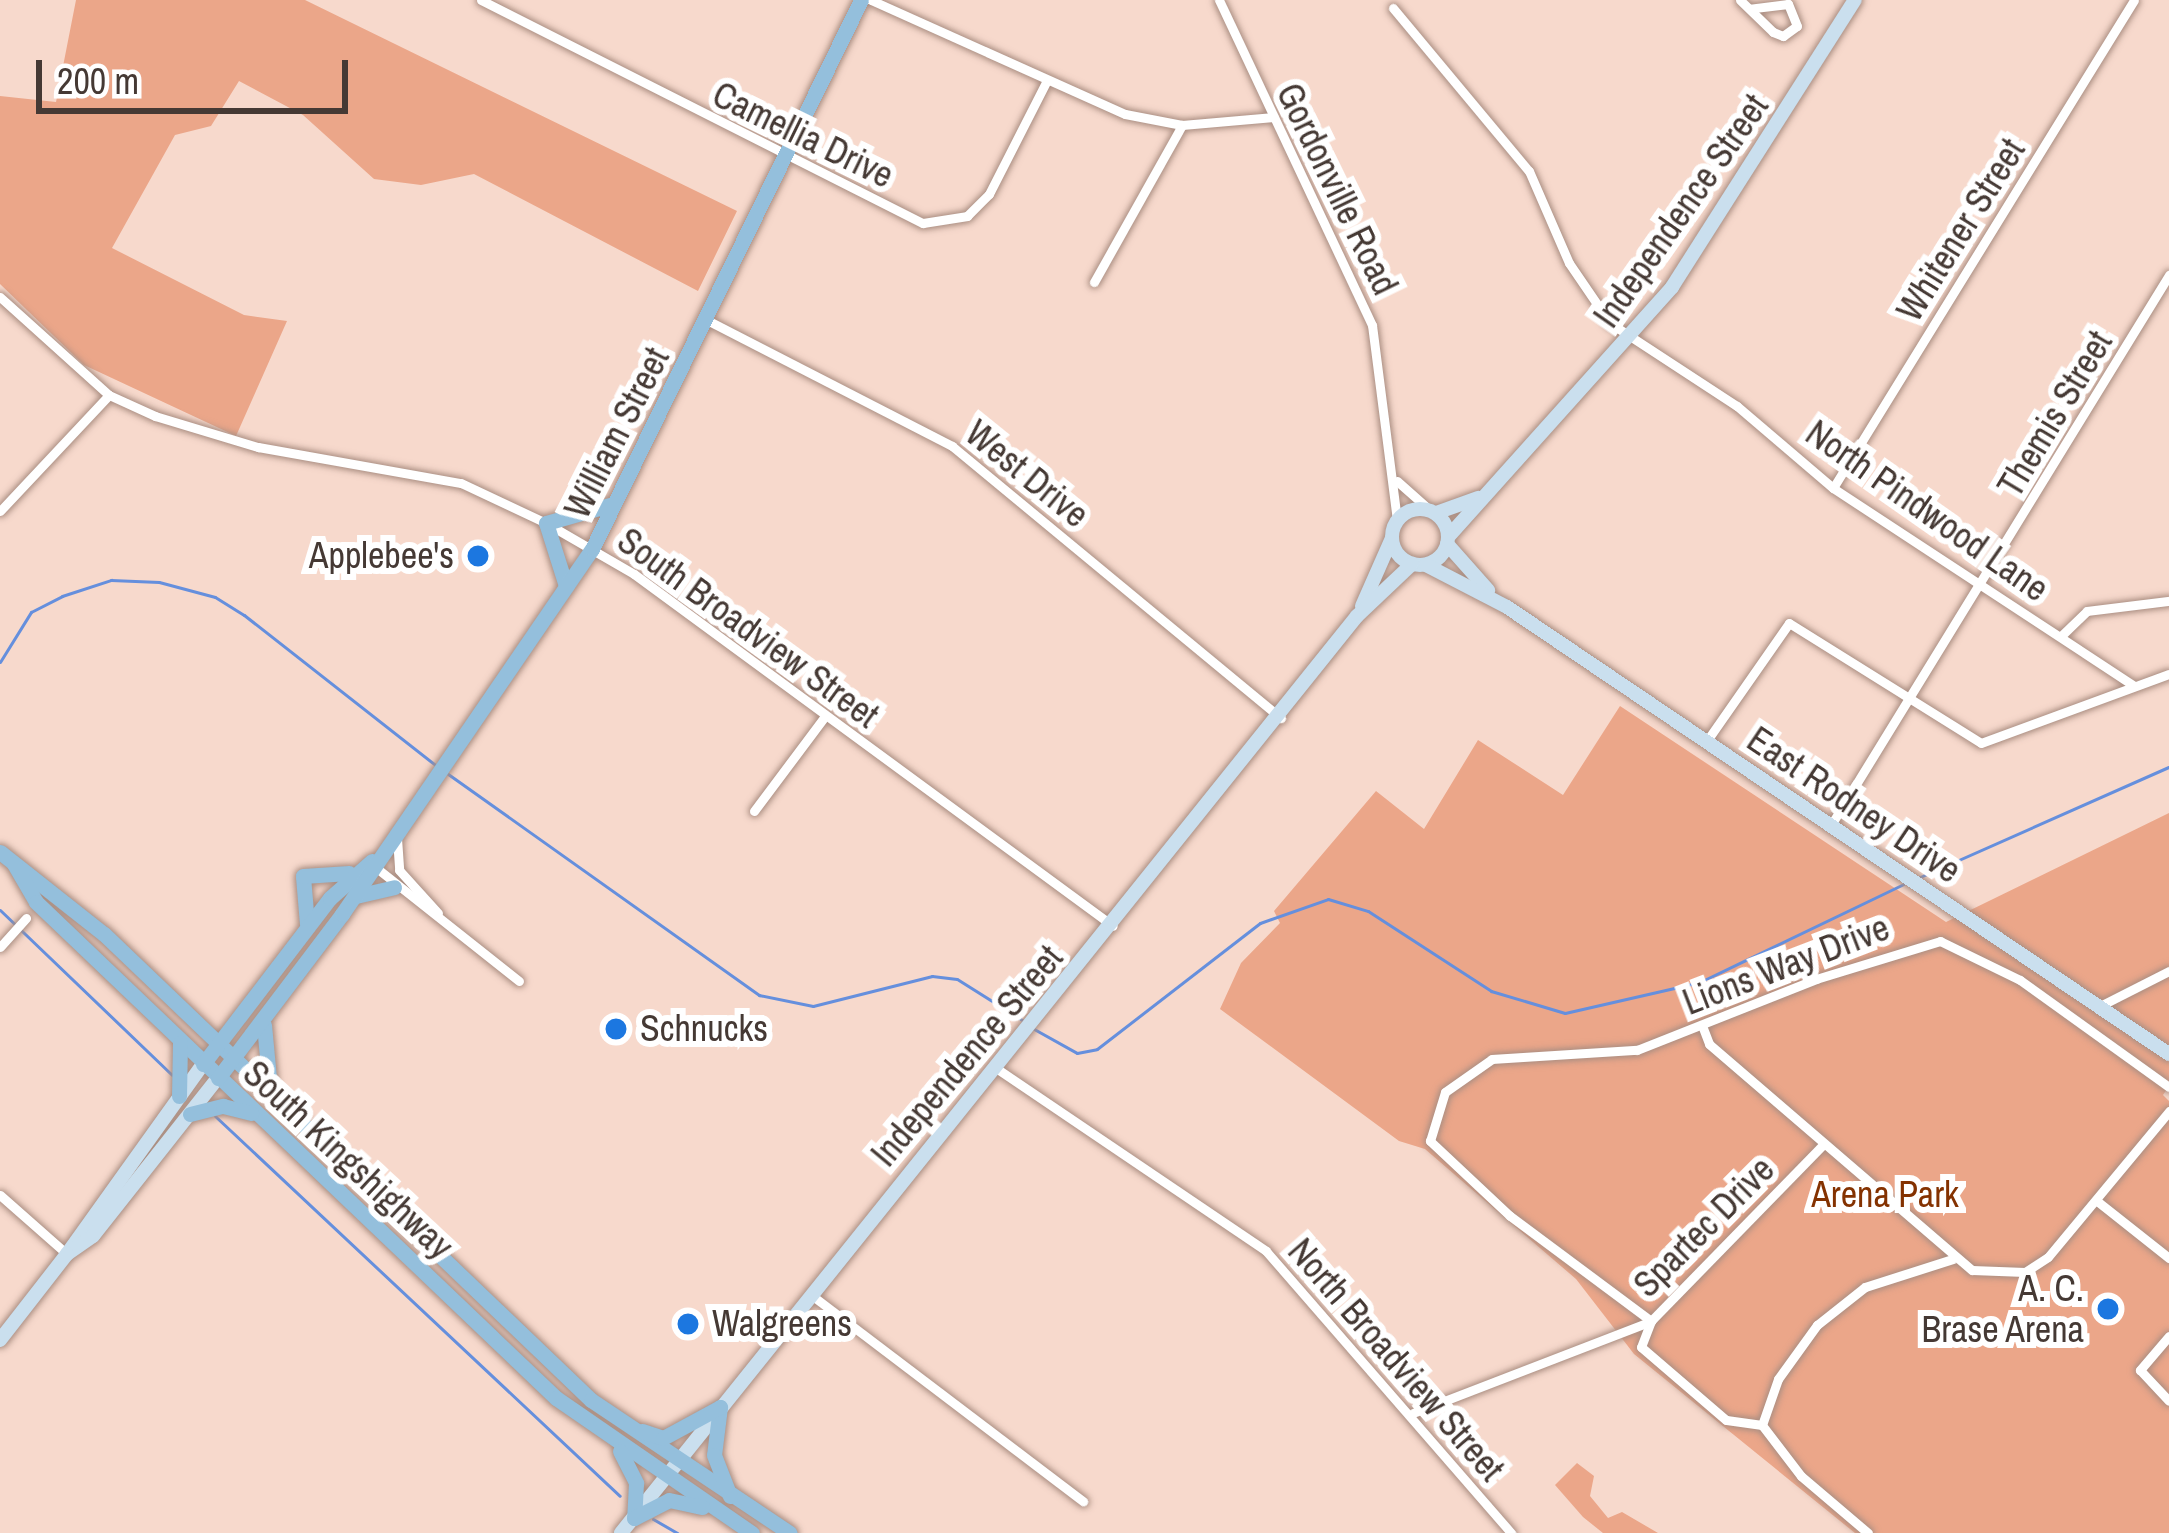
<!DOCTYPE html>
<style>
body{margin:0}
#map{position:relative;width:2169px;height:1533px;overflow:hidden;background:#f7d9cc;font-family:"Archivo Narrow",sans-serif}
div>[style]{position:absolute}
[style*='--x']{left:calc(var(--x)*1px);top:calc(var(--y)*1px);width:calc(var(--w)*1px);rotate:calc(var(--a)*1deg)}
.green>*{inset:0;background:#eba689}
.stream>*{height:3px;margin:-1.5px;padding:0 1.5px;transform-origin:1.5px;border-radius:1.5px;background:#658fdd}
.roads{filter:drop-shadow(0 0 3px #aa8e82) drop-shadow(0 0 3px #aa8e82)}
.street>*{height:9px;margin:-4.5px;padding:0 4.5px;transform-origin:4.5px;border-radius:4.5px;background:#fff}
.secondary>*{height:14px;margin:-7px;padding:0 7px;transform-origin:7px;border-radius:7px;background:#cadfee}
.secondary>.ring{margin:-7px;padding:0;box-sizing:content-box;background:none;border:14px solid #cadfee;border-radius:50%}
.primary>*{height:15px;margin:-7.5px;padding:0 7.5px;transform-origin:7.5px;border-radius:7.5px;background:#94bfdc}
.dots>*{width:33px;height:33px;translate:-50% -50%;box-sizing:border-box;border:6px solid #fff;border-radius:50%}
span{translate:-50% -50%;white-space:nowrap;text-align:center;line-height:1.15;-webkit-text-stroke:12px #fff;paint-order:stroke}
.street-label{font-size:36px;color:#453934}
.poi-label{font-size:36px;color:#453934}
.right{translate:-100% -50%;text-align:right}
.left{translate:0 -50%;text-align:left}
.park-label{font-size:36px;color:#843201}
.scale{position:absolute;left:36px;top:60px;width:312px;height:54px;box-sizing:border-box;border:6px solid #453934;border-top:0;padding-left:15px;font-size:36px;line-height:42px;white-space:nowrap;color:#453934;-webkit-text-stroke:9px #fff;paint-order:stroke}
</style>
<div id="map">
<div class="green">
<i style="clip-path:polygon(76px 0,305px 0,737px 211px,698px 291px,474px 174px,421px 185px,374px 179px,303px 115px,239px 81px,211px 126px,175px 135px,112px 248px,244px 315px,287px 321px,236px 436px,84px 365px,0 284px,0 96px,56px 102px)"></i>
<i style="clip-path:polygon(1620px 706px,1946px 922px,2169px 813px,2169px 1086px,2163px 1095px,2169px 1101px,2169px 1533px,1855px 1533px,1634px 1354px,1576px 1279px,1425px 1149px,1399px 1141px,1220px 1009px,1241px 963px,1280px 923px,1274px 911px,1376px 791px,1424px 829px,1478px 740px,1563px 795px)"></i>
<i style="clip-path:polygon(1577px 1463px,1594px 1476px,1590px 1496px,1608px 1518px,1622px 1512px,1658px 1533px,1603px 1533px,1583px 1517px,1555px 1485px)"></i>
</div>
<div class="stream">
<i style="--x:0;--y:662;--w:59;--a:-58.2"></i>
<i style="--x:31;--y:612;--w:35;--a:-27"></i>
<i style="--x:62;--y:596;--w:52;--a:-18.1"></i>
<i style="--x:111;--y:580;--w:48;--a:2.4"></i>
<i style="--x:159;--y:582;--w:58;--a:15"></i>
<i style="--x:215;--y:597;--w:34;--a:32"></i>
<i style="--x:244;--y:615;--w:243;--a:38.1"></i>
<i style="--x:448;--y:774;--w:382;--a:35.4"></i>
<i style="--x:759;--y:995;--w:55;--a:11.5"></i>
<i style="--x:813;--y:1006;--w:123;--a:-14.1"></i>
<i style="--x:932;--y:976;--w:25;--a:7"></i>
<i style="--x:957;--y:979;--w:83;--a:32.2"></i>
<i style="--x:1918;--y:878;--w:274;--a:-23.9"></i>
<i style="--x:0;--y:910;--w:238;--a:43.8"></i>
<i style="--x:1034;--y:1029;--w:49;--a:29.2"></i>
<i style="--x:1077;--y:1053;--w:20;--a:-11"></i>
<i style="--x:1097;--y:1049;--w:206;--a:-37.7"></i>
<i style="--x:1260;--y:923;--w:72;--a:-19.4"></i>
<i style="--x:1328;--y:899;--w:42;--a:16.7"></i>
<i style="--x:1368;--y:911;--w:147;--a:33"></i>
<i style="--x:1491;--y:991;--w:77;--a:16.6"></i>
<i style="--x:1565;--y:1013;--w:139;--a:-12.9"></i>
<i style="--x:1700;--y:982;--w:226;--a:-25.7"></i>
<i style="--x:215;--y:1116;--w:555;--a:43.18"></i>
<i style="--x:653;--y:1519;--w:28;--a:30"></i>
</div>
<div class="roads">
<div class="street">
<i style="--x:481;--y:0;--w:495;--a:26.8"></i>
<i style="--x:923;--y:223;--w:45;--a:-9"></i>
<i style="--x:967;--y:216;--w:31;--a:-45"></i>
<i style="--x:989;--y:194;--w:126;--a:-63"></i>
<i style="--x:871;--y:0;--w:278;--a:24.2"></i>
<i style="--x:1125;--y:114;--w:58;--a:10.9"></i>
<i style="--x:1182;--y:125;--w:92;--a:-5"></i>
<i style="--x:1219;--y:0;--w:359;--a:64.8"></i>
<i style="--x:1372;--y:325;--w:198;--a:82.7"></i>
<i style="--x:1740;--y:0;--w:46;--a:44.1"></i>
<i style="--x:1773;--y:32;--w:11;--a:22"></i>
<i style="--x:1783;--y:36;--w:17;--a:-36"></i>
<i style="--x:1797;--y:26;--w:24;--a:-112"></i>
<i style="--x:1788;--y:4;--w:38;--a:173"></i>
<i style="--x:1393;--y:8;--w:212;--a:50.2"></i>
<i style="--x:1529;--y:171;--w:100;--a:66.5"></i>
<i style="--x:1569;--y:263;--w:73;--a:55.7"></i>
<i style="--x:1610;--y:323;--w:152;--a:33.2"></i>
<i style="--x:1737;--y:406;--w:126;--a:40.5"></i>
<i style="--x:1833;--y:488;--w:360;--a:33.3"></i>
<i style="--x:1094;--y:282;--w:180;--a:-60.7"></i>
<i style="--x:0;--y:297;--w:147;--a:42"></i>
<i style="--x:109;--y:395;--w:51;--a:24.5"></i>
<i style="--x:155;--y:416;--w:108;--a:16.8"></i>
<i style="--x:258;--y:447;--w:206;--a:10.1"></i>
<i style="--x:461;--y:483;--w:94;--a:25.2"></i>
<i style="--x:546;--y:523;--w:102;--a:30.1"></i>
<i style="--x:634;--y:574;--w:594;--a:36.31"></i>
<i style="--x:707;--y:320;--w:276;--a:27.2"></i>
<i style="--x:952;--y:446;--w:427;--a:39.6"></i>
<i style="--x:1397;--y:481;--w:45;--a:41.4"></i>
<i style="--x:1833;--y:488;--w:573;--a:-58.33"></i>
<i style="--x:0;--y:511;--w:159;--a:-46.8"></i>
<i style="--x:2061;--y:636;--w:36;--a:-44"></i>
<i style="--x:2087;--y:611;--w:83;--a:-7"></i>
<i style="--x:1706;--y:742;--w:145;--a:-55.1"></i>
<i style="--x:1789;--y:623;--w:226;--a:32"></i>
<i style="--x:1981;--y:743;--w:200;--a:-20.2"></i>
<i style="--x:754;--y:811;--w:119;--a:-53.2"></i>
<i style="--x:1831;--y:825;--w:646;--a:-58.43"></i>
<i style="--x:397;--y:838;--w:32;--a:86"></i>
<i style="--x:399;--y:870;--w:58;--a:47.8"></i>
<i style="--x:374;--y:866;--w:185;--a:38.4"></i>
<i style="--x:0;--y:947;--w:39;--a:-48"></i>
<i style="--x:2102;--y:1005;--w:75;--a:-26.9"></i>
<i style="--x:1703;--y:1028;--w:17;--a:69"></i>
<i style="--x:1709;--y:1044;--w:347;--a:40.7"></i>
<i style="--x:1972;--y:1270;--w:53;--a:2.2"></i>
<i style="--x:2025;--y:1272;--w:27;--a:-33"></i>
<i style="--x:2048;--y:1257;--w:190;--a:-50.3"></i>
<i style="--x:996;--y:1068;--w:326;--a:34.1"></i>
<i style="--x:1266;--y:1251;--w:374;--a:49"></i>
<i style="--x:0;--y:1195;--w:89;--a:41.4"></i>
<i style="--x:2097;--y:1201;--w:92;--a:38.4"></i>
<i style="--x:810;--y:1294;--w:343;--a:37.2"></i>
<i style="--x:2169;--y:1336;--w:45;--a:130.5"></i>
<i style="--x:2140;--y:1370;--w:42;--a:46.9"></i>
<i style="--x:1413;--y:1413;--w:255;--a:-21.1"></i>
<i style="--x:1651;--y:1321;--w:246;--a:-45.7"></i>
<i style="--x:1762;--y:1425;--w:49;--a:-70.8"></i>
<i style="--x:1778;--y:1379;--w:67;--a:-54.2"></i>
<i style="--x:1817;--y:1325;--w:61;--a:-38.4"></i>
<i style="--x:1865;--y:1287;--w:92;--a:-17.7"></i>
<i style="--x:1868;--y:1533;--w:88;--a:-139.6"></i>
<i style="--x:1801;--y:1476;--w:64;--a:-127.4"></i>
<i style="--x:1762;--y:1425;--w:36;--a:-172"></i>
<i style="--x:1726;--y:1420;--w:112;--a:-139.3"></i>
<i style="--x:1641;--y:1347;--w:28;--a:-69"></i>
<i style="--x:1651;--y:1321;--w:176;--a:-143.3"></i>
<i style="--x:1510;--y:1216;--w:110;--a:-136.8"></i>
<i style="--x:1430;--y:1141;--w:51;--a:-73"></i>
<i style="--x:1445;--y:1092;--w:57;--a:-35.1"></i>
<i style="--x:1492;--y:1059;--w:145;--a:-3.6"></i>
<i style="--x:1637;--y:1050;--w:193;--a:-21.6"></i>
<i style="--x:1816;--y:979;--w:130;--a:-17"></i>
<i style="--x:1940;--y:941;--w:89;--a:26"></i>
<i style="--x:2020;--y:980;--w:183;--a:35.7"></i>
</div>
<div class="secondary">
<i class="ring" style="left:1392px;top:509px;width:42px;height:42px"></i>
<i style="--x:1436;--y:513;--w:45;--a:-19.7"></i>
<i style="--x:1448;--y:537;--w:336;--a:-48.1"></i>
<i style="--x:1672;--y:287;--w:340;--a:-57.5"></i>
<i style="--x:1447;--y:544;--w:62;--a:48.3"></i>
<i style="--x:1426;--y:565;--w:91;--a:27.4"></i>
<i style="--x:1507;--y:607;--w:799;--a:34.03"></i>
<i style="--x:1362;--y:606;--w:74;--a:-66.2"></i>
<i style="--x:203;--y:1064;--w:234;--a:125.6"></i>
<i style="--x:67;--y:1254;--w:32;--a:-35"></i>
<i style="--x:93;--y:1236;--w:201;--a:-51.7"></i>
<i style="--x:0;--y:1340;--w:109;--a:-52.1"></i>
<i style="--x:621;--y:1533;--w:1176;--a:-51.25"></i>
<i style="--x:1357;--y:616;--w:76;--a:-43.4"></i>
</div>
<div class="primary">
<i style="--x:566;--y:586;--w:66;--a:-107.6"></i>
<i style="--x:546;--y:523;--w:70;--a:-15.8"></i>
<i style="--x:0;--y:852;--w:132;--a:38.3"></i>
<i style="--x:104;--y:934;--w:674;--a:43.74"></i>
<i style="--x:591;--y:1400;--w:239;--a:33.8"></i>
<i style="--x:14;--y:864;--w:44;--a:59.9"></i>
<i style="--x:36;--y:902;--w:719;--a:43.65"></i>
<i style="--x:556;--y:1398;--w:238;--a:34.6"></i>
<i style="--x:356;--y:896;--w:39;--a:-13"></i>
<i style="--x:307;--y:924;--w:48;--a:-94.8"></i>
<i style="--x:303;--y:876;--w:46;--a:-3.7"></i>
<i style="--x:264;--y:1025;--w:64;--a:84.6"></i>
<i style="--x:203;--y:1064;--w:209;--a:-52.6"></i>
<i style="--x:330;--y:898;--w:56;--a:-41.4"></i>
<i style="--x:218;--y:1078;--w:206;--a:-52.9"></i>
<i style="--x:342;--y:914;--w:442;--a:-55.6"></i>
<i style="--x:592;--y:549;--w:611;--a:-63.9"></i>
<i style="--x:179;--y:1096;--w:53;--a:-88.9"></i>
<i style="--x:190;--y:1114;--w:34;--a:-14"></i>
<i style="--x:223;--y:1106;--w:29;--a:14"></i>
<i style="--x:720;--y:1407;--w:48;--a:97.1"></i>
<i style="--x:714;--y:1455;--w:44;--a:68.7"></i>
<i style="--x:642;--y:1431;--w:22;--a:18"></i>
<i style="--x:663;--y:1438;--w:65;--a:-28.5"></i>
<i style="--x:620;--y:1451;--w:36;--a:63"></i>
<i style="--x:636;--y:1483;--w:35;--a:93"></i>
<i style="--x:634;--y:1518;--w:39;--a:-27"></i>
<i style="--x:669;--y:1500;--w:34;--a:12"></i>
</div>
</div>
<div class="dots">
<i style="left:478px;top:556px;background:#1c77e0"></i>
<i style="left:616px;top:1029px;background:#1c77e0"></i>
<i style="left:2108px;top:1309px;background:#1c77e0"></i>
<i style="left:688px;top:1324px;background:#1c77e0"></i>
</div>
<div class="street-label">
<span style="left:803px;top:135px;rotate:26deg">Camellia Drive</span>
<span style="left:1337px;top:189px;rotate:64deg">Gordonville Road</span>
<span style="left:1681px;top:211px;rotate:-55deg">Independence Street</span>
<span style="left:1961px;top:230px;rotate:-58deg">Whitener Street</span>
<span style="left:2055px;top:414px;rotate:-59deg">Themis Street</span>
<span style="left:617px;top:433px;rotate:-63deg">William Street</span>
<span style="left:1027px;top:474px;rotate:39deg">West Drive</span>
<span style="left:1927px;top:511px;rotate:35deg">North Pindwood Lane</span>
<span style="left:748px;top:628px;rotate:36deg">South Broadview Street</span>
<span style="left:1854px;top:805px;rotate:34deg">East Rodney Drive</span>
<span style="left:1786px;top:965px;rotate:-21deg">Lions Way Drive</span>
<span style="left:967px;top:1056px;rotate:-50deg">Independence Street</span>
<span style="left:348px;top:1160px;rotate:43deg">South Kingshighway</span>
<span style="left:1704px;top:1227px;rotate:-45deg">Spartec Drive</span>
<span style="left:1396px;top:1360px;rotate:49deg">North Broadview Street</span>
</div>
<div class="poi-label">
<span class="right" style="left:454px;top:556px">Applebee's</span>
<span class="left" style="left:640px;top:1029px">Schnucks</span>
<span class="right" style="left:2084px;top:1309px">A. C.<br>Brase Arena</span>
<span class="left" style="left:712px;top:1324px">Walgreens</span>
</div>
<div class="park-label">
<span style="left:1885px;top:1195px">Arena Park</span>
</div>
<div class="scale">200 m</div>
</div>
